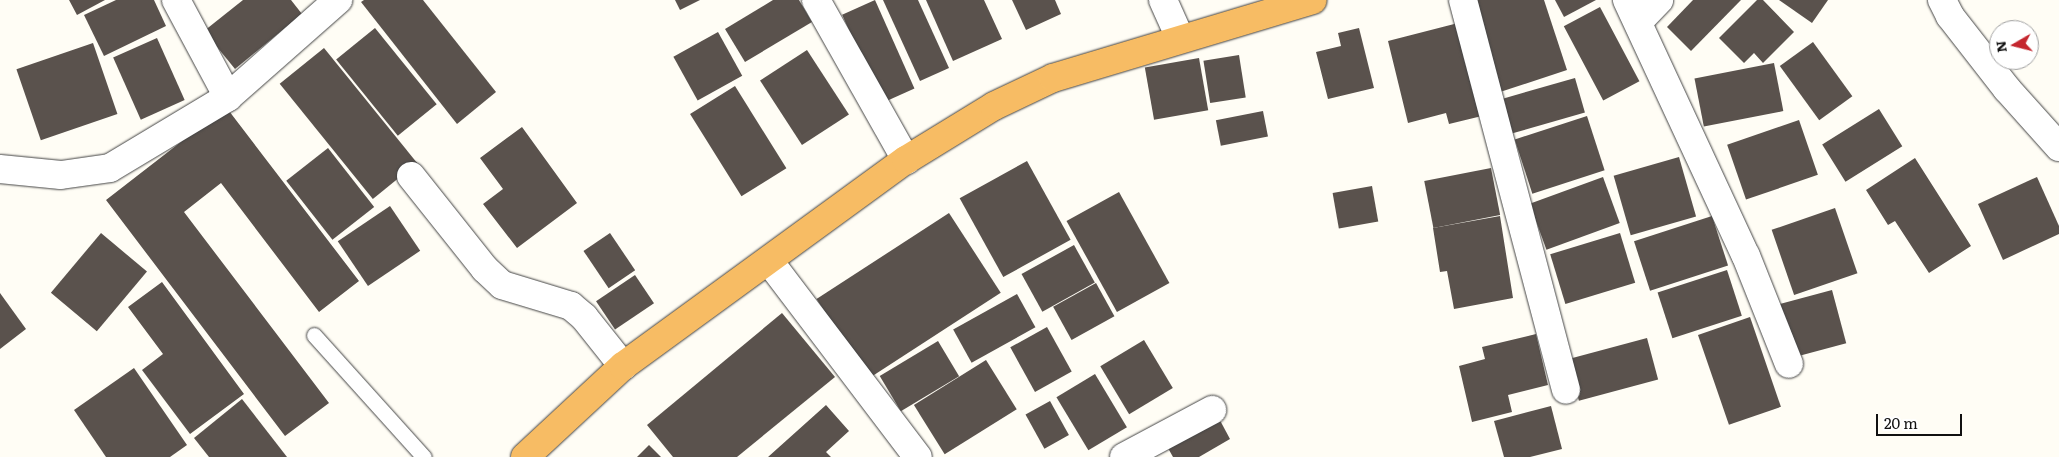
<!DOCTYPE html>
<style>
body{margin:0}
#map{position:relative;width:2059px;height:457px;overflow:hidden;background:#fffdf5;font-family:Literata,serif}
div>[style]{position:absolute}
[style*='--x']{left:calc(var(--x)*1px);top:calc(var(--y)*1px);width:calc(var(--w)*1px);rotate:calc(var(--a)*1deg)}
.building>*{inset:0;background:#5a524d;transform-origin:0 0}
.roads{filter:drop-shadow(0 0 1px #444) drop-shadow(0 0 1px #444)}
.service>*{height:15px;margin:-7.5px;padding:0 7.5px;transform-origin:7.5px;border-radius:7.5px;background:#fff}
.minor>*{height:28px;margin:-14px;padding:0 14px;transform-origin:14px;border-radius:14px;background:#fff}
.trunk>*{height:28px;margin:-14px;padding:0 14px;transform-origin:14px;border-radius:14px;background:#f7bc64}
span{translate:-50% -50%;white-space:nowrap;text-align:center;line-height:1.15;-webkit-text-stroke:5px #fff;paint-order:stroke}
.north{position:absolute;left:1989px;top:20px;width:50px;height:50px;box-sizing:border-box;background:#fff;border:1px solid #a0a0a0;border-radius:50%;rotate:262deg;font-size:14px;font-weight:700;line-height:20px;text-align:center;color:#111}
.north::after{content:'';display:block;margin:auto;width:18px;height:22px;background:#c4262e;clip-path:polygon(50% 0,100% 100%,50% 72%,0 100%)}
.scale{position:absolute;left:1876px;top:414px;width:86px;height:22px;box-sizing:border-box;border:2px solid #111;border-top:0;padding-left:6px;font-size:15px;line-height:18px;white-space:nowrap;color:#111;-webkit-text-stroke:4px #fff;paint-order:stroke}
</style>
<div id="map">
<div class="building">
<i style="clip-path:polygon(69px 0,105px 0,77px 15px)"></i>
<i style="clip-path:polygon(116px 0,154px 0,166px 26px,104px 56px,84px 15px)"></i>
<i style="clip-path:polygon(243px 0,291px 0,302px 14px,235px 69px,204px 31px)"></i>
<i style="clip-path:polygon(364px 0,423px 0,496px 92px,457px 124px,361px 2px)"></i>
<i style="clip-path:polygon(675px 0,700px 0,680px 10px)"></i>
<i style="clip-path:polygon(773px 0,799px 0,812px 22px,745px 62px,725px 29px)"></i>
<i style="left:875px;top:0;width:97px;height:36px;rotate:66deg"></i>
<i style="clip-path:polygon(883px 0,918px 0,949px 68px,920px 81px)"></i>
<i style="clip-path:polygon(926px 0,984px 0,1002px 39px,953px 61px)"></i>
<i style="clip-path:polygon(1012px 0,1055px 0,1061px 14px,1026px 30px)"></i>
<i style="clip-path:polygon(1475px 0,1544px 0,1567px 70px,1497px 93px)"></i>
<i style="clip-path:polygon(1555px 0,1596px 0,1564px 17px)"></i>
<i style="clip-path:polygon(1693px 0,1741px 0,1691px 51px,1667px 27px)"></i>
<i style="clip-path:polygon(1757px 0,1763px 0,1794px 32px,1763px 63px,1754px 53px,1744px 63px,1719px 38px)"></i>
<i style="clip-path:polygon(1779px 0,1828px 0,1812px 23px)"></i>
<i style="left:1600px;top:7px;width:84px;height:41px;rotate:62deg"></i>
<i style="clip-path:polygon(1462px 22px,1486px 115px,1449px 124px,1446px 113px,1408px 123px,1388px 41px)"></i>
<i style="left:375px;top:28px;width:98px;height:50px;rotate:51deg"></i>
<i style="clip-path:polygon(1359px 28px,1374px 88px,1328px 99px,1316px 52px,1341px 46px,1338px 33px)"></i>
<i style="left:718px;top:32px;width:50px;height:51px;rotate:61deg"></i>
<i style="left:157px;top:38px;width:68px;height:48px;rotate:66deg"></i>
<i style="left:1813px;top:42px;width:67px;height:41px;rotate:54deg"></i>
<i style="left:93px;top:43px;width:75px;height:81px;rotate:71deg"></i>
<i style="left:324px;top:48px;width:148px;height:57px;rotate:51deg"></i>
<i style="left:807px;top:50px;width:77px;height:56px;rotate:57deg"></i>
<i style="left:1239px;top:55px;width:43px;height:36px;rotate:81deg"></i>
<i style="left:1199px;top:58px;width:53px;height:55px;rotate:80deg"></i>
<i style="left:1774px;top:63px;width:49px;height:81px;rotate:79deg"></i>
<i style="left:1575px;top:78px;width:36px;height:77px;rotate:74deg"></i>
<i style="left:735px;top:86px;width:97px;height:53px;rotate:58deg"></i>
<i style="clip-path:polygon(226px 107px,359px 281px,319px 312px,221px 183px,184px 212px,329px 403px,285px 436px,106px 200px)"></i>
<i style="left:1879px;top:109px;width:44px;height:67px;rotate:58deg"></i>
<i style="left:1263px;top:111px;width:26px;height:48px;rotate:79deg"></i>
<i style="left:1587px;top:116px;width:57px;height:76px;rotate:72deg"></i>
<i style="left:1799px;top:120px;width:58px;height:76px;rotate:71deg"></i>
<i style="clip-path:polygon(522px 127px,577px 203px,517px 248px,483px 204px,503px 189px,480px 158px)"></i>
<i style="left:328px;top:148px;width:75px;height:53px;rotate:52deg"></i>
<i style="left:1679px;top:157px;width:62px;height:68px;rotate:74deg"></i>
<i style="clip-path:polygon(1915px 158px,1971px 246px,1929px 273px,1895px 221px,1888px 225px,1866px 190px)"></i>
<i style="left:1027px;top:161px;width:90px;height:77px;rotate:61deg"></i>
<i style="left:1491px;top:168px;width:48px;height:68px;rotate:79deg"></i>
<i style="left:1603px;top:177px;width:49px;height:78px;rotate:70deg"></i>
<i style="clip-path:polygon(2037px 177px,2059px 226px,2059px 234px,2003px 260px,1978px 204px)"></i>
<i style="left:1372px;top:186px;width:36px;height:40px;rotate:80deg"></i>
<i style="left:1119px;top:192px;width:104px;height:60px;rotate:61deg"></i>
<i style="left:390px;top:206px;width:54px;height:63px;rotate:56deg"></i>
<i style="left:1835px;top:208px;width:69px;height:67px;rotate:71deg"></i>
<i style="left:949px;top:213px;width:95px;height:158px;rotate:57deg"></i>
<i style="clip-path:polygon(1500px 216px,1513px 298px,1454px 309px,1447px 271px,1440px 272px,1433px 228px)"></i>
<i style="left:1712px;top:216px;width:52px;height:82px;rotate:72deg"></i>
<i style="left:101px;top:233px;width:60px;height:78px;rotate:40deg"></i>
<i style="left:610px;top:233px;width:45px;height:32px;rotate:56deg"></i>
<i style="left:1620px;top:233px;width:52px;height:73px;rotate:73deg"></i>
<i style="left:1074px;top:245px;width:43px;height:60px;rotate:61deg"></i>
<i style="left:1727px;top:270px;width:48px;height:73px;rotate:72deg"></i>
<i style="left:635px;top:275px;width:34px;height:47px;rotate:56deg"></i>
<i style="clip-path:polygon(162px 282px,244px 394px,190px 434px,142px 370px,163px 354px,128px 307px)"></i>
<i style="left:1096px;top:283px;width:38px;height:49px;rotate:61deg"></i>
<i style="left:1832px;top:290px;width:55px;height:57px;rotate:75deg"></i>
<i style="clip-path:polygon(0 293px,26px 329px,0 349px)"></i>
<i style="left:1017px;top:294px;width:38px;height:73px;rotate:61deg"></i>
<i style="clip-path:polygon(782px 313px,835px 377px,737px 457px,673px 457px,647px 425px)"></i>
<i style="left:1750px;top:317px;width:95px;height:55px;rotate:71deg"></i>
<i style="left:1047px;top:327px;width:51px;height:42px;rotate:61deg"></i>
<i style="clip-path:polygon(1536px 334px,1548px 385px,1508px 395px,1512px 412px,1472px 422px,1459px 366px,1485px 359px,1482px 347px)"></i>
<i style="left:1647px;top:338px;width:43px;height:82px;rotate:75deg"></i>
<i style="left:1144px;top:340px;width:56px;height:51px;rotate:59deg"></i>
<i style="left:938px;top:341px;width:41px;height:68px;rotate:59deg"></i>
<i style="left:986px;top:360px;width:58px;height:85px;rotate:58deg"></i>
<i style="clip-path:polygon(134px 368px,187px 445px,170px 457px,106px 457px,74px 410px)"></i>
<i style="left:1095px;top:374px;width:62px;height:45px;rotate:59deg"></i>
<i style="clip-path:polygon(242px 399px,287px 457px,209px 457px,194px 438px)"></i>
<i style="left:1050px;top:401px;width:39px;height:28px;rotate:61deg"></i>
<i style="clip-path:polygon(826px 405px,849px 431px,826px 452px,831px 457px,768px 457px)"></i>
<i style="clip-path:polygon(1551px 406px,1562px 449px,1530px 457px,1504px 457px,1494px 421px)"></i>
<i style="clip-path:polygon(1215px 411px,1230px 439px,1199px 457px,1173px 457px,1164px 441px)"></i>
<i style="clip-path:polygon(649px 445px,661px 457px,637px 457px)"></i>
</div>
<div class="roads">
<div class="service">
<i style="--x:314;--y:335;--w:164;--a:48"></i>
</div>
<div class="minor">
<i style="--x:176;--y:0;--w:110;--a:61.8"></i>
<i style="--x:816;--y:0;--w:184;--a:60.6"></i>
<i style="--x:1163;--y:0;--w:42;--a:65.9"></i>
<i style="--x:1463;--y:0;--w:403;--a:75.2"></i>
<i style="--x:1627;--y:0;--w:282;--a:65.1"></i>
<i style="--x:1746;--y:256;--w:116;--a:68.3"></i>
<i style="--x:1942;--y:0;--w:18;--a:63"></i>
<i style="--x:1950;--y:16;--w:93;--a:52"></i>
<i style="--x:2007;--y:89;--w:78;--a:48.1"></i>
<i style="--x:1639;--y:21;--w:29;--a:-46"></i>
<i style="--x:0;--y:169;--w:61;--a:5.6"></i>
<i style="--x:61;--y:175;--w:49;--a:-8.1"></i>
<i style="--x:110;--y:168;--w:138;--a:-31"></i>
<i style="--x:228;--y:97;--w:147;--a:-41.4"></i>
<i style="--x:411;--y:176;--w:119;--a:51.5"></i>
<i style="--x:485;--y:269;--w:23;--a:43"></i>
<i style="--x:502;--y:285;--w:72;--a:16.9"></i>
<i style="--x:571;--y:306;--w:17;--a:40"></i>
<i style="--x:584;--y:317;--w:63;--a:51.5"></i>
<i style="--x:769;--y:261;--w:246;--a:52.8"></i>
<i style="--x:1124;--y:457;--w:100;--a:-28.1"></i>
</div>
<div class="trunk">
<i style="--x:525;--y:457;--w:134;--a:-42.9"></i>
<i style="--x:623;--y:366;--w:350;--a:-36.1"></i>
<i style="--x:906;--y:160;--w:103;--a:-31.5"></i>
<i style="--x:994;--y:106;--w:65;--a:-25.4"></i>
<i style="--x:1053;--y:78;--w:271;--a:-16.7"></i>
</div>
</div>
<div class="north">N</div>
<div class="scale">20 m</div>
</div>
